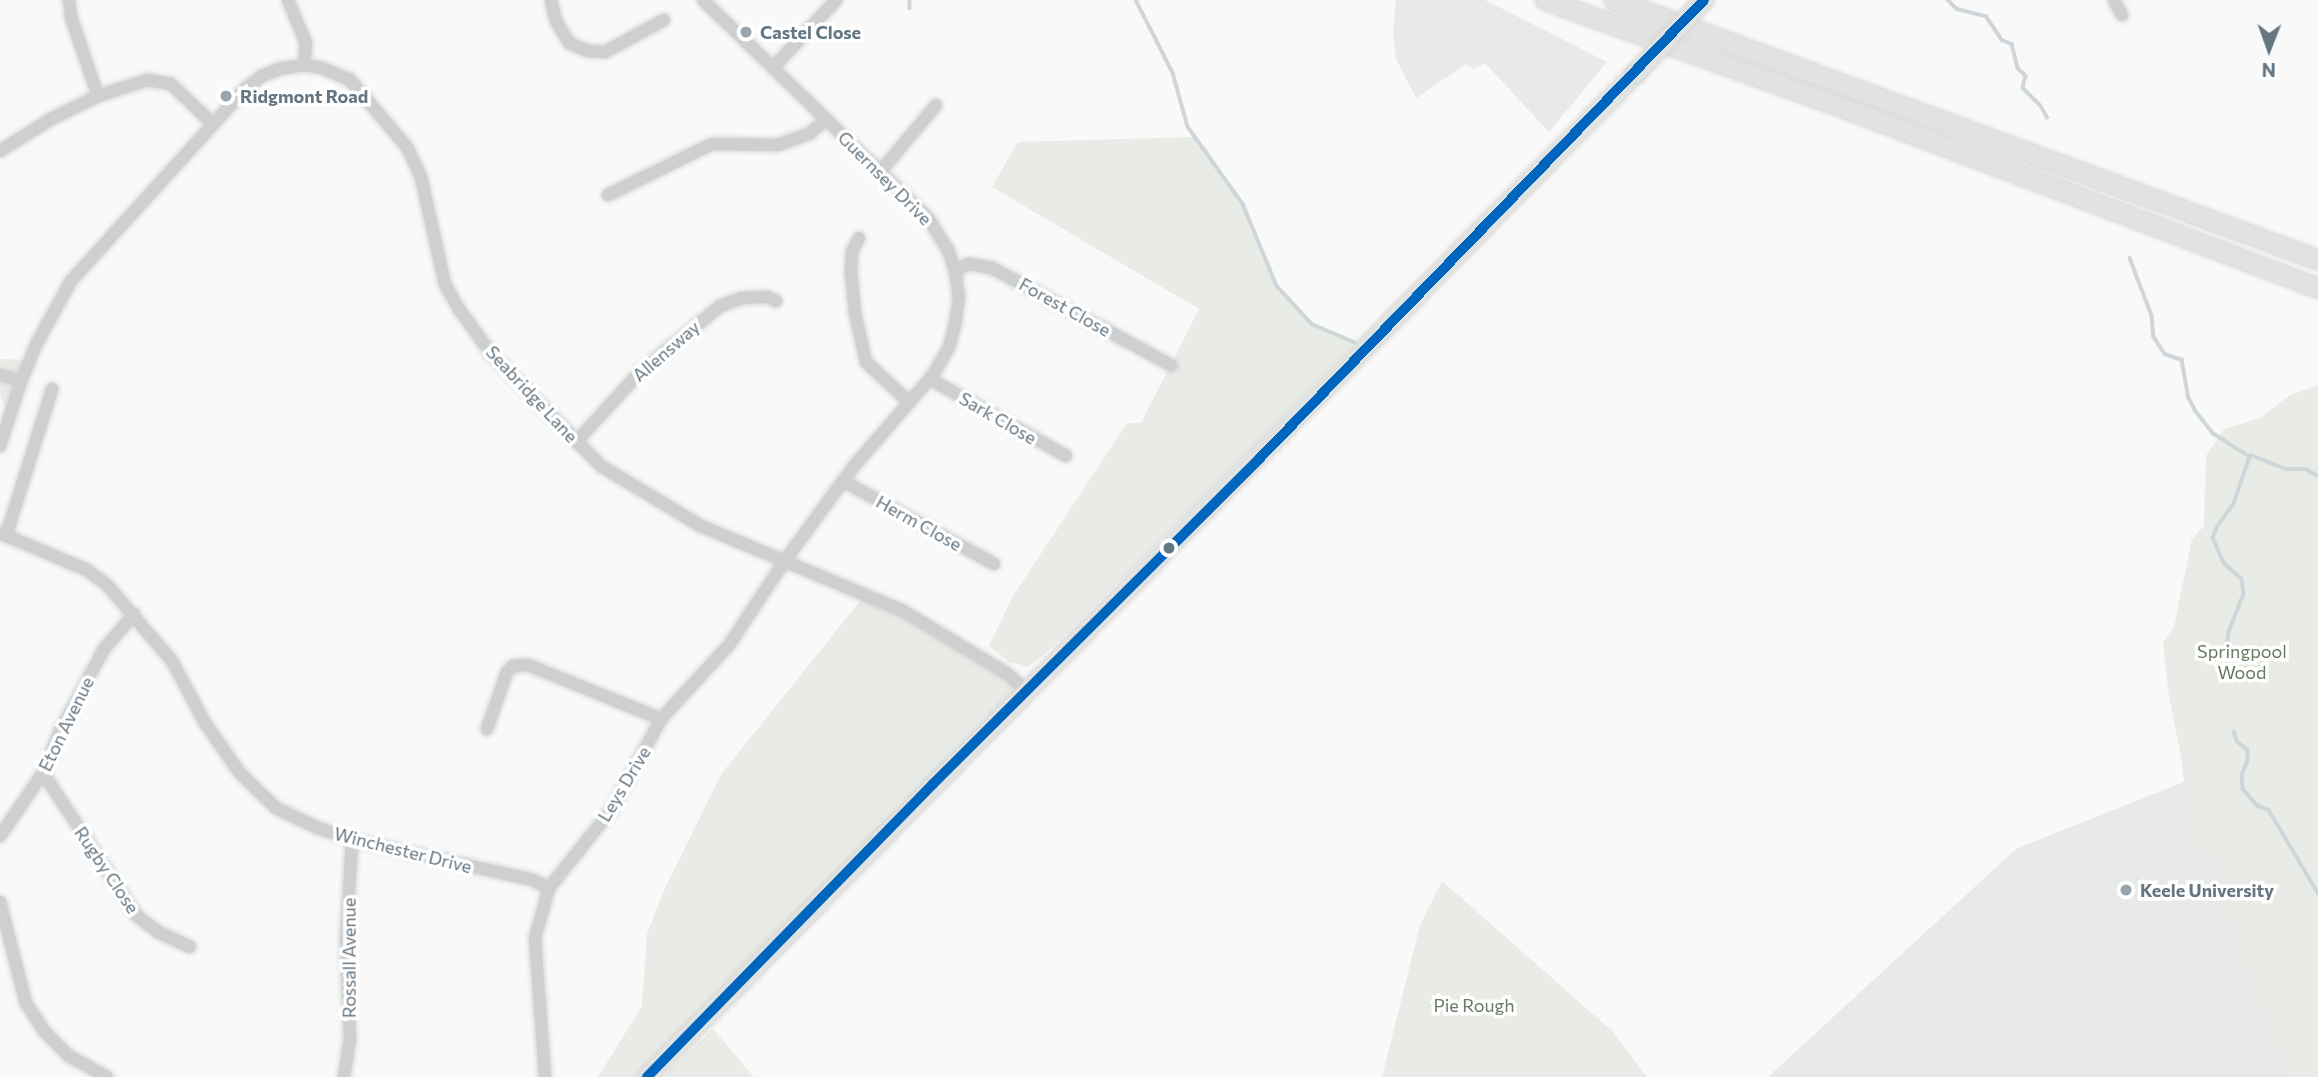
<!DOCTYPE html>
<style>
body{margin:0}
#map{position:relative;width:2318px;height:1077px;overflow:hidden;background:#f9f9f9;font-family:Commissioner,sans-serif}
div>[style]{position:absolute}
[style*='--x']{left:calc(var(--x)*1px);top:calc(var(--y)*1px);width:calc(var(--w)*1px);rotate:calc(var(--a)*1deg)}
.built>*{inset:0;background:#e8e9e9}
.green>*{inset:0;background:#e8ebe6}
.stream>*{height:3.5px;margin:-1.75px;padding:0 1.75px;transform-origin:1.75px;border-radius:1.75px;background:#ced6d9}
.roads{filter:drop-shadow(0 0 2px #d5d6d6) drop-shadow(0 0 2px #d5d6d6)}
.minor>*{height:12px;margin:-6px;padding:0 6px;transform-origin:6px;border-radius:6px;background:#cecfd0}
.highway>*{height:18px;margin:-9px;padding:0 9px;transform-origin:9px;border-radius:9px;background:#e1e2e2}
.bridges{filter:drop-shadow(0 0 2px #d5d6d6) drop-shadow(0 0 2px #d5d6d6)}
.highway-bridge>*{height:18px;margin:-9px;padding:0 9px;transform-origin:9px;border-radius:9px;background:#e1e2e2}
.bus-1>*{height:10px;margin:-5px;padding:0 5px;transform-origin:5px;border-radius:5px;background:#0065bd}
.dots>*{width:19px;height:19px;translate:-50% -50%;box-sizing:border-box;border:4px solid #fff;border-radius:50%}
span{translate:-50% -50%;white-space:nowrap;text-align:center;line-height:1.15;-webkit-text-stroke:7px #fff;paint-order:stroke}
.poi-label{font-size:18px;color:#657683;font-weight:700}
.left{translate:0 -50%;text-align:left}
.street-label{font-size:18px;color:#657683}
.park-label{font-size:18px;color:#687a64}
.north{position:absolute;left:2234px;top:14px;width:70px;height:70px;-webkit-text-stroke:5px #fff;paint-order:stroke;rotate:181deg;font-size:19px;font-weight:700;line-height:28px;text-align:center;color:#657683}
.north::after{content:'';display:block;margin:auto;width:24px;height:32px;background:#657683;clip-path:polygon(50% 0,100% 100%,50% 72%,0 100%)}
</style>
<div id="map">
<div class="built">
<i style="clip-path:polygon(1396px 0,1485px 0,1607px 62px,1549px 132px,1485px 63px,1473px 69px,1466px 64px,1416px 98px,1396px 59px,1393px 33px)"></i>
<i style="clip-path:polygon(2184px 782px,2318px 1077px,1768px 1077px,2016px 849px)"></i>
</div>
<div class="green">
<i style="clip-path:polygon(1193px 137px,1207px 149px,1243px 204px,1277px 286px,1312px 324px,1354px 342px,1242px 459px,1046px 653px,1028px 667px,1009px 662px,989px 646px,1013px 596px,1127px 423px,1141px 423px,1199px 309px,992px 187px,1018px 142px)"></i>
<i style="clip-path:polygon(0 359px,30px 360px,13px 407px,4px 403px,0 396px)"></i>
<i style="clip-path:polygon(2318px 385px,2318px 1077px,2291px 1077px,2257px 1003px,2220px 892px,2212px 852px,2188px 841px,2182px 814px,2184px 782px,2181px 756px,2169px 696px,2163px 642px,2174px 627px,2192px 539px,2204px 526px,2206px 456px,2224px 429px,2260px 418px,2290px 395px)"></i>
<i style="clip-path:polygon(865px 595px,1027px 691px,647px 1077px,598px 1077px,642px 1006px,647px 934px,665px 888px,722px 773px)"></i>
<i style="clip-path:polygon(1442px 881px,1612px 1031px,1647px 1077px,1382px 1077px,1420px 925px)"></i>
<i style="clip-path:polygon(713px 1029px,754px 1077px,663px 1077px)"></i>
</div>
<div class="stream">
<i style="--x:910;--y:0;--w:8;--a:90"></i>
<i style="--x:1136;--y:0;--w:82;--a:63.1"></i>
<i style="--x:1173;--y:73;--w:56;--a:74.5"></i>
<i style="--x:1188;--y:127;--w:95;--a:54.5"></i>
<i style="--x:1243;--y:204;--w:89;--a:67.5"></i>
<i style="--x:1277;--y:286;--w:52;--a:47.4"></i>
<i style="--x:1312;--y:324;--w:46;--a:23.2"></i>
<i style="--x:1948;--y:0;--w:13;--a:45"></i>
<i style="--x:1957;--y:9;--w:30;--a:14"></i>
<i style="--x:1986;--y:16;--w:29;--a:56"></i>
<i style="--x:2002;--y:40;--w:11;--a:22"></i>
<i style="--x:2012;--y:44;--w:25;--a:76"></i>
<i style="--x:2018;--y:68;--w:11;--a:45"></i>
<i style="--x:2026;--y:76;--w:12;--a:104"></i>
<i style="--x:2023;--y:88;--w:25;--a:45"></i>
<i style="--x:2041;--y:106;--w:13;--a:61"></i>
<i style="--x:2130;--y:258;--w:62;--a:69.2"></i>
<i style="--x:2152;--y:316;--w:21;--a:85"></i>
<i style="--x:2154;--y:337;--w:20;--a:57"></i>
<i style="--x:2165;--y:354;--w:18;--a:19"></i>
<i style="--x:2182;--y:360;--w:39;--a:80"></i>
<i style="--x:2189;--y:398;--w:13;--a:63"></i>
<i style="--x:2195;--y:410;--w:29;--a:52"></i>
<i style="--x:2213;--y:433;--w:44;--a:33"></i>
<i style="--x:2250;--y:457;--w:50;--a:108.8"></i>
<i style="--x:2234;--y:504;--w:27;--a:126"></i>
<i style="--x:2218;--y:526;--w:13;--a:113"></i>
<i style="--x:2213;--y:538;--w:27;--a:66"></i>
<i style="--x:2224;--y:563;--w:24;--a:42"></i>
<i style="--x:2242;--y:579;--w:15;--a:82"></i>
<i style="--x:2244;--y:594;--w:41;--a:111.5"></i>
<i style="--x:2229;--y:632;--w:18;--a:96"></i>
<i style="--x:2251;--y:455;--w:38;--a:22"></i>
<i style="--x:2286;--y:469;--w:20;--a:0"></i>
<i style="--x:2306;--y:469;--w:14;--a:30"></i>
<i style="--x:2234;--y:731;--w:10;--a:73"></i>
<i style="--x:2237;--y:741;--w:14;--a:39"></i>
<i style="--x:2248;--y:750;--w:11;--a:90"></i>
<i style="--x:2248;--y:761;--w:15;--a:113"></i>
<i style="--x:2242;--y:775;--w:14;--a:86"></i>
<i style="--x:2243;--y:789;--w:23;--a:49"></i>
<i style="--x:2258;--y:806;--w:12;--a:20"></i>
<i style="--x:2269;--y:810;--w:96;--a:59.4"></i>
</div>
<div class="roads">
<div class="minor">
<i style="--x:69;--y:0;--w:17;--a:83"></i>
<i style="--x:71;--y:17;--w:83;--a:71.1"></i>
<i style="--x:288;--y:0;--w:47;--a:67.3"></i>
<i style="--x:306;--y:43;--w:22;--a:95"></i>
<i style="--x:551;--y:0;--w:22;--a:77"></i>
<i style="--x:556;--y:21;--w:26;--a:59"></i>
<i style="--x:569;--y:43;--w:21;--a:23"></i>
<i style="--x:588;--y:51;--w:17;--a:3"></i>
<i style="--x:605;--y:52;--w:67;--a:-28.5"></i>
<i style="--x:2114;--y:0;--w:17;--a:62"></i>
<i style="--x:773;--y:68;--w:93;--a:-47.2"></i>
<i style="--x:0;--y:151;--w:60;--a:-32.1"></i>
<i style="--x:51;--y:119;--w:52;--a:-26.1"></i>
<i style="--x:98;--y:96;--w:52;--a:-18.1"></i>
<i style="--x:147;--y:80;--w:24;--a:9"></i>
<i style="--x:171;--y:84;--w:57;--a:43.6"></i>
<i style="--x:880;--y:172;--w:87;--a:-50.1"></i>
<i style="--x:608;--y:195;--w:116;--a:-26.1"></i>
<i style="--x:712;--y:144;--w:66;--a:0.9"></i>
<i style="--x:778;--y:145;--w:33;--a:-20"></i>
<i style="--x:809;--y:134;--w:23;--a:-41"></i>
<i style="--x:859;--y:238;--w:16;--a:117"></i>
<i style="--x:852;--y:252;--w:21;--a:93"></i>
<i style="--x:851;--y:273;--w:40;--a:84.3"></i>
<i style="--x:855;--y:313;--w:50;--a:77.3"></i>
<i style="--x:866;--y:362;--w:59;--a:42.9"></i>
<i style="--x:955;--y:271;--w:15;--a:-28"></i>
<i style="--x:968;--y:264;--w:24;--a:9"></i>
<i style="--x:992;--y:268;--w:204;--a:28.5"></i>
<i style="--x:0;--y:375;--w:22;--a:16"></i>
<i style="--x:21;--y:381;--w:41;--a:-67.2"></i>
<i style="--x:37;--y:343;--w:71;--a:-61.3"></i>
<i style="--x:71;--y:281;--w:258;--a:-47.8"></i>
<i style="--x:244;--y:90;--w:23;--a:-38"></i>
<i style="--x:262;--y:76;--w:18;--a:-22"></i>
<i style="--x:279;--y:69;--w:25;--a:-9"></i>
<i style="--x:304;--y:65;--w:18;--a:9"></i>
<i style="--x:322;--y:68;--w:30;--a:23"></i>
<i style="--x:350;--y:80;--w:88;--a:49.6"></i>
<i style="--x:407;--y:147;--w:33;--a:65"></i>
<i style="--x:421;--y:177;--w:110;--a:77.4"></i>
<i style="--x:445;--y:284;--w:29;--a:61"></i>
<i style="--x:459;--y:309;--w:57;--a:54.3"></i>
<i style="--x:492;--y:355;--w:156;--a:45.5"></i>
<i style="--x:601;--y:466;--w:117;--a:31"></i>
<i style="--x:701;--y:526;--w:219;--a:22.8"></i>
<i style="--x:903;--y:611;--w:120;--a:31"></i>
<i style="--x:1006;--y:673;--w:28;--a:41"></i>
<i style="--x:930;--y:379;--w:156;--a:29.5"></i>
<i style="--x:576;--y:442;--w:95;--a:-47.6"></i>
<i style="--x:640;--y:372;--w:104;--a:-39.5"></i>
<i style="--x:720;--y:306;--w:23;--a:-20"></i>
<i style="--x:742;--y:298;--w:26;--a:-2"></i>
<i style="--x:768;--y:297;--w:9;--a:27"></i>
<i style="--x:0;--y:446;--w:68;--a:-72.1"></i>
<i style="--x:843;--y:481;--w:172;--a:28.8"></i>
<i style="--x:0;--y:533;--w:95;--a:23"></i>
<i style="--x:87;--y:570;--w:26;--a:37"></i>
<i style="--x:108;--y:586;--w:99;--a:49.5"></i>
<i style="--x:172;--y:661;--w:70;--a:62"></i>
<i style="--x:205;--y:723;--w:61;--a:55"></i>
<i style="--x:240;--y:773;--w:50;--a:44.2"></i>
<i style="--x:276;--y:808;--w:47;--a:25.5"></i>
<i style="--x:318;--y:828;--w:46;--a:17.7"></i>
<i style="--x:362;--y:842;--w:175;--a:12.5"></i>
<i style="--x:533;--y:880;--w:18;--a:27"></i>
<i style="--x:6;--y:536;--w:154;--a:-72.6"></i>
<i style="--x:487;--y:729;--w:60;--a:-70.7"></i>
<i style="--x:507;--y:672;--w:8;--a:-45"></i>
<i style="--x:513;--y:666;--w:15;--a:-4"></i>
<i style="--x:528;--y:665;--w:144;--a:22.1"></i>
<i style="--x:43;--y:773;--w:171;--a:56.7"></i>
<i style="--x:137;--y:916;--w:26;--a:37"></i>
<i style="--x:158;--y:932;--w:35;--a:25"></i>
<i style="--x:0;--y:836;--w:76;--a:-55.7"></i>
<i style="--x:43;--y:773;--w:48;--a:-67.8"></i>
<i style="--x:61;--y:729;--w:91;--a:-61.7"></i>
<i style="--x:104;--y:649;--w:46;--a:-49.4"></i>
<i style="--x:0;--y:902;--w:104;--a:75.6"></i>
<i style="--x:26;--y:1003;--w:33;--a:57"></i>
<i style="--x:44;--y:1031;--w:35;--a:45"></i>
<i style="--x:69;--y:1056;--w:43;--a:28.9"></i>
<i style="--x:344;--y:1077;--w:37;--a:-81"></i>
<i style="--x:350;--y:1040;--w:99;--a:-92.3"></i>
<i style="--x:346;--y:941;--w:102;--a:-86.6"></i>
<i style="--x:545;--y:1077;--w:139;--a:-94.1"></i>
<i style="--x:535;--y:938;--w:52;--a:-74.4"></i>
<i style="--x:549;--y:888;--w:101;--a:-51.4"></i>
<i style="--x:612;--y:809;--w:102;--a:-61.4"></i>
<i style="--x:661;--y:719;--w:100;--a:-47.4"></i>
<i style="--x:729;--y:645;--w:103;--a:-56.5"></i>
<i style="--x:786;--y:559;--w:115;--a:-53.8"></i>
<i style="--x:854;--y:466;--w:121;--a:-49"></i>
<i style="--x:933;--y:375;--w:32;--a:-60"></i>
<i style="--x:949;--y:347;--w:23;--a:-75"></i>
<i style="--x:955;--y:325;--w:27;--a:-82"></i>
<i style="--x:959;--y:298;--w:27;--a:-98"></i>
<i style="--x:955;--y:271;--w:22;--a:-108"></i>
<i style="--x:948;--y:250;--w:38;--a:-122"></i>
<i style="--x:928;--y:218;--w:313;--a:-135.9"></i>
</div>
<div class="highway">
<i style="--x:1545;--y:0;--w:337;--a:19.9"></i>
<i style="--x:1862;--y:115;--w:488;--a:20.8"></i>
<i style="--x:1614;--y:0;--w:750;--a:20.27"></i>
<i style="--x:647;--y:1077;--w:1409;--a:-45.43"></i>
</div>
</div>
<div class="bridges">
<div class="highway-bridge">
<i style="--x:1636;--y:73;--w:100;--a:-47"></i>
</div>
</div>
<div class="bus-1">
<i style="--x:647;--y:1077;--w:409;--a:-45.7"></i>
<i style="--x:933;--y:784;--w:462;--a:-44.9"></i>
<i style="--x:1260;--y:458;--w:638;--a:-45.89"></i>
</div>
<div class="dots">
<i style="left:746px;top:32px;background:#99a4ac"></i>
<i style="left:226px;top:96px;background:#99a4ac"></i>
<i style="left:1169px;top:548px;background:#657683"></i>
<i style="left:2126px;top:890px;background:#99a4ac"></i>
</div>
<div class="poi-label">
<span class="left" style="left:760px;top:32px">Castel Close</span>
<span class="left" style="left:240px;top:96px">Ridgmont Road</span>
<span class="left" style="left:2140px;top:890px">Keele University</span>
</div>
<div class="street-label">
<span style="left:885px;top:178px;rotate:45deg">Guernsey Drive</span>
<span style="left:1065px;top:307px;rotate:29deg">Forest Close</span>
<span style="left:666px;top:351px;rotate:-41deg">Allensway</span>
<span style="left:532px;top:394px;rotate:47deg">Seabridge Lane</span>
<span style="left:998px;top:418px;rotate:30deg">Sark Close</span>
<span style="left:919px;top:523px;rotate:29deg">Herm Close</span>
<span style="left:66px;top:724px;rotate:-64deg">Eton Avenue</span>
<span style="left:624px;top:784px;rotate:-59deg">Leys Drive</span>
<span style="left:403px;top:850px;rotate:14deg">Winchester Drive</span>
<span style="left:107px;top:870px;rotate:56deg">Rugby Close</span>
<span style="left:349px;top:958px;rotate:-90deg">Rossall Avenue</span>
</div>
<div class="park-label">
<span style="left:2242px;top:662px">Springpool<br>Wood</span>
<span style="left:1474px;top:1005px">Pie Rough</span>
</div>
<div class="north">N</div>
</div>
